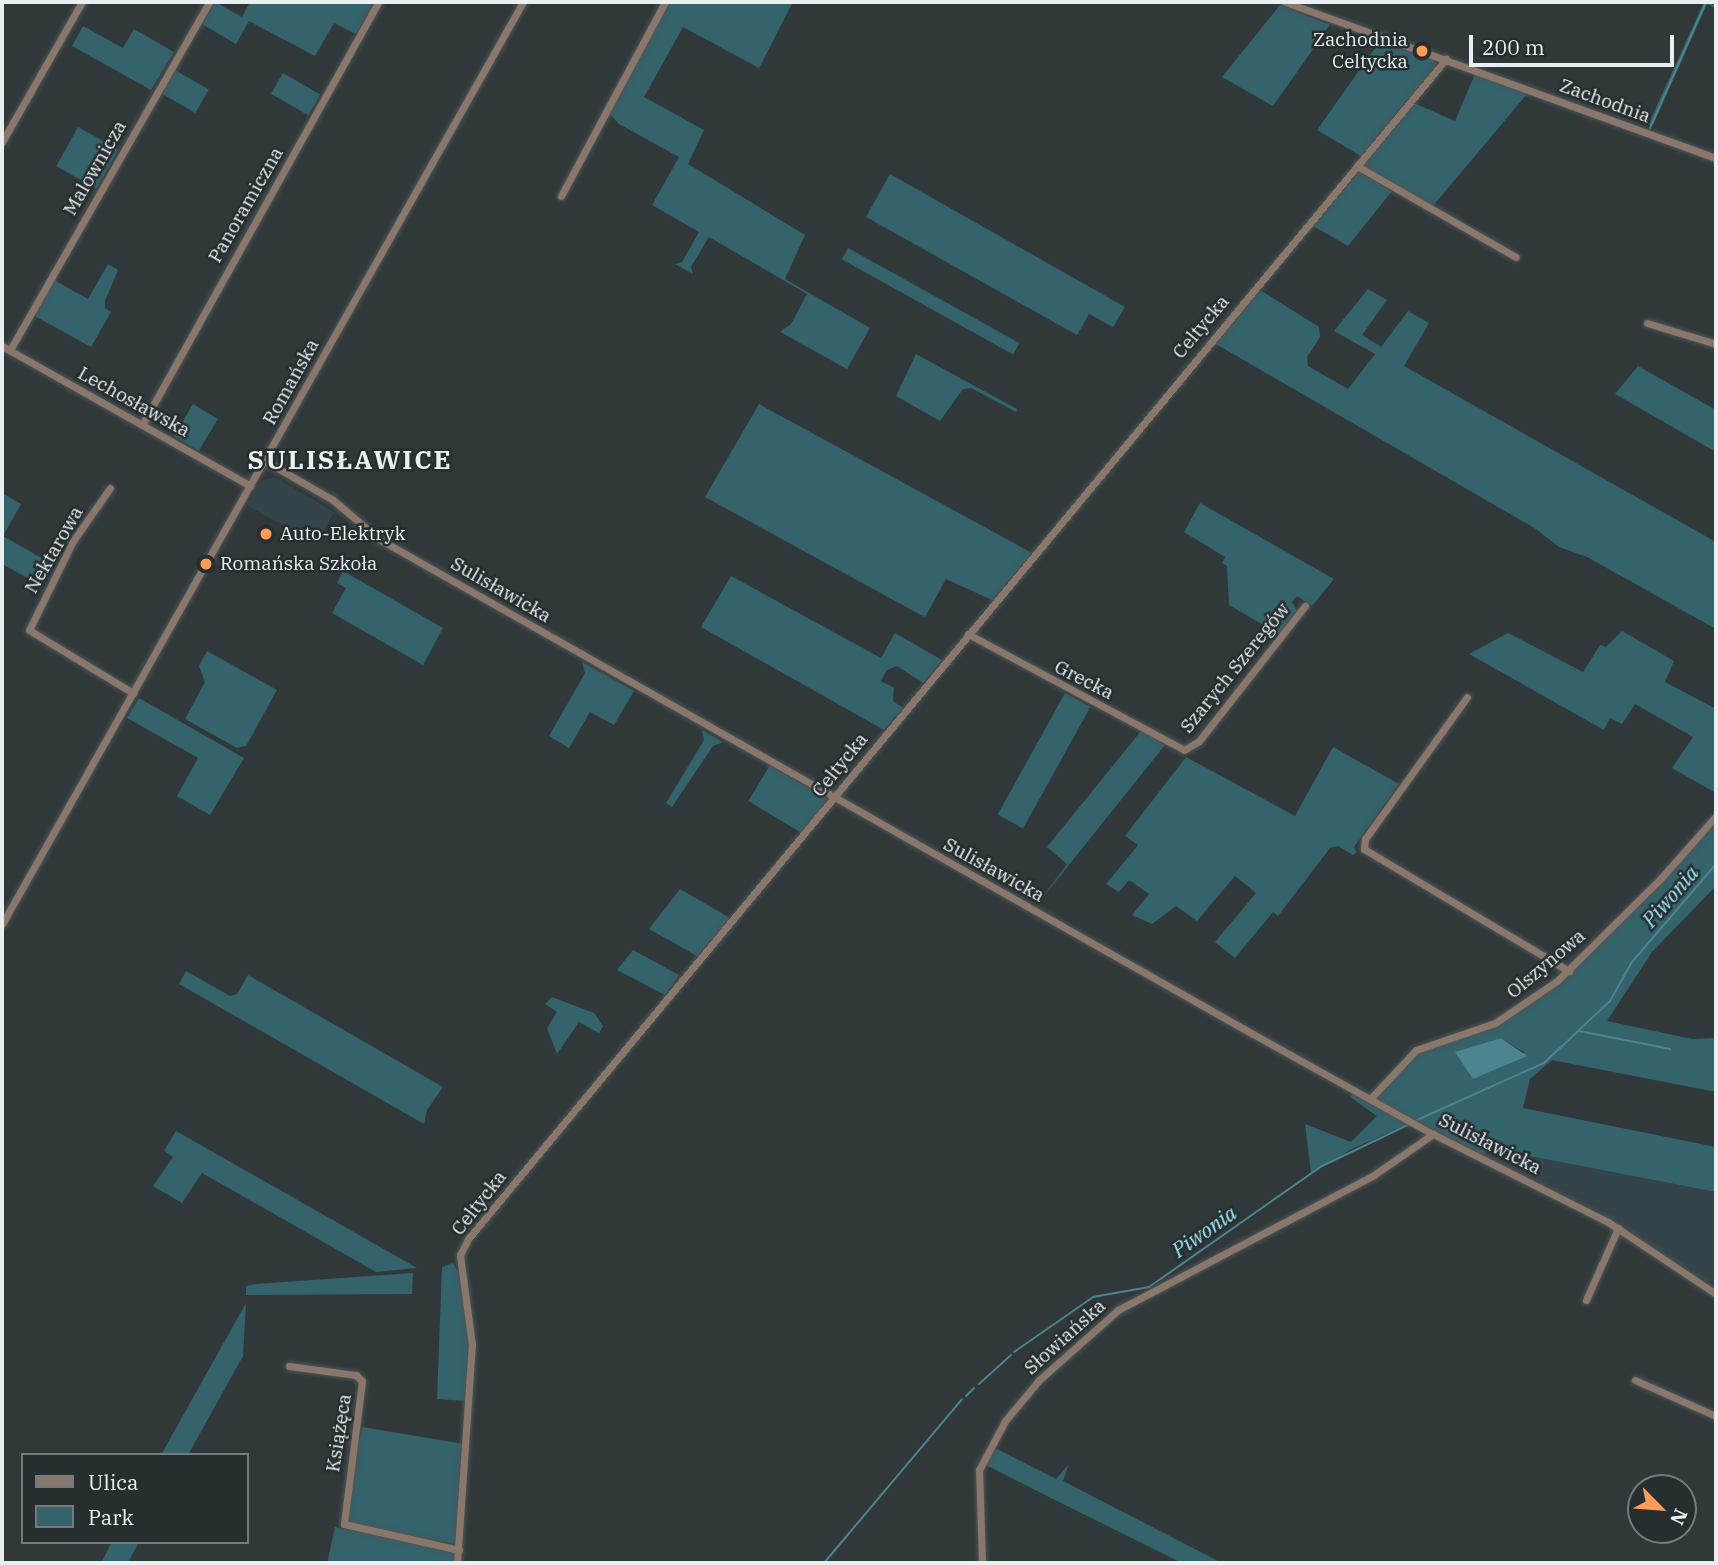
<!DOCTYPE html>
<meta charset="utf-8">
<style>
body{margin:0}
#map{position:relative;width:1718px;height:1565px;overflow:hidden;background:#30383a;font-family:"IBM Plex Serif",serif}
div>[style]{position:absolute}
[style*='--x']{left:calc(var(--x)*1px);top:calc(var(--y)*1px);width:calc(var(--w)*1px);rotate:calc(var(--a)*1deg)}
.built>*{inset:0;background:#344448}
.green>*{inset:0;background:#34636c;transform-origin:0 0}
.water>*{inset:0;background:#4c8490}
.stream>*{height:2px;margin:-1px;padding:0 1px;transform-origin:1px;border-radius:1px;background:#4c8490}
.roads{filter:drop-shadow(0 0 2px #4e5557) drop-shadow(0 0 2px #4e5557)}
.minor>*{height:7px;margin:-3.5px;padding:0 3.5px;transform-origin:3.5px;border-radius:3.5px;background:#89776c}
.dots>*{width:19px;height:19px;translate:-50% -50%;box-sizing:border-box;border:4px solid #262e30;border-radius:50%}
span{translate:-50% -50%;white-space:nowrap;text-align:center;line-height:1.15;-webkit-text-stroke:5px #262e30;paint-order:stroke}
.poi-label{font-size:19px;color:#eaeff1}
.right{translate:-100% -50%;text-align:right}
.left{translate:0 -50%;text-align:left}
.street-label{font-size:19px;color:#eaeff1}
.water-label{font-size:21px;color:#a3eaf9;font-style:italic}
.district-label{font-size:26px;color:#eaeff1;font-weight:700;letter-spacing:2px}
.frame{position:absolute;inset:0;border:4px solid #eaeff1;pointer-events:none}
.legend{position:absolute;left:21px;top:1453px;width:228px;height:91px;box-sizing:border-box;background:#262e30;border:2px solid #747b7d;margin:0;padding:9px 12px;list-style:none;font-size:21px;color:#eaeff1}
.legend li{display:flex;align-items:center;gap:14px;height:35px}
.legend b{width:35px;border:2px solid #747b7d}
.north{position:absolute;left:1627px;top:1474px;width:70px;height:70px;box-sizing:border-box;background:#262e30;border:2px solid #747b7d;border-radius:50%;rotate:115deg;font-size:19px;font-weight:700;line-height:28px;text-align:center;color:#eaeff1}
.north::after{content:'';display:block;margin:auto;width:24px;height:32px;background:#fe9c57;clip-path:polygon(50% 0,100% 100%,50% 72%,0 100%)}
.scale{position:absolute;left:1469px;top:35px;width:205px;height:32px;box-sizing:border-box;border:4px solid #eaeff1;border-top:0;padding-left:9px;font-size:21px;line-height:24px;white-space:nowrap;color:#eaeff1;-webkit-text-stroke:5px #262e30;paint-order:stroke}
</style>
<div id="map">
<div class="built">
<i style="clip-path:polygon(275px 477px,334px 512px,317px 544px,247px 505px,261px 481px)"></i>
<i style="clip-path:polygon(1487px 1148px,1716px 1192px,1716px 1283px,1706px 1281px,1604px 1215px,1484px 1155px)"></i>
</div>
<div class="green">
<i style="clip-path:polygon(215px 2px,242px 17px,250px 2px,374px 2px,356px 34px,334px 23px,315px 56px,249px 21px,236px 44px,202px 24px)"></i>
<i style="clip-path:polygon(669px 2px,793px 2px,759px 68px,683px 27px,644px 97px,704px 130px,688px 164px,805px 235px,785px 279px,870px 328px,847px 369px,780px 332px,791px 324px,807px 294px,709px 237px,691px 267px,693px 274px,675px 264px,682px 262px,699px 232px,652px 205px,679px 157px,619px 124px,610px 114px)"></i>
<i style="clip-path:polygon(1704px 2px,1716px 2px,1716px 9px,1707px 4px,1653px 125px,1648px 125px)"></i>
<i style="clip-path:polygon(1280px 5px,1330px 25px,1273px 106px,1222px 77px)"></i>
<i style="clip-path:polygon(83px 26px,123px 48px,134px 29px,174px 52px,151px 90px,72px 46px)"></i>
<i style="clip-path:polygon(1380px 41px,1435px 60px,1436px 66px,1361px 156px,1317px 130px)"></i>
<i style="left:175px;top:70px;width:39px;height:27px;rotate:30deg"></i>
<i style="left:283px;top:73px;width:43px;height:24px;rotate:30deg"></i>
<i style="clip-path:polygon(1475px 74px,1527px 94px,1432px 207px,1362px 166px,1414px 103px,1455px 121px)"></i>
<i style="left:78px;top:127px;width:46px;height:45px;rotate:29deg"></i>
<i style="clip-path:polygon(1359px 172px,1392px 191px,1348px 246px,1313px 226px)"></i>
<i style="clip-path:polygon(890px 174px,1125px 307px,1113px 327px,1089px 314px,1077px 335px,866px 217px)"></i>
<i style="left:848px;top:248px;width:196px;height:13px;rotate:29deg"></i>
<i style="clip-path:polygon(108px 264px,118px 270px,105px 301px,105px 308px,111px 312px,91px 347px,33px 315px,54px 280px,88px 299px)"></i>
<i style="clip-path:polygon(1368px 289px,1387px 300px,1362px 335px,1381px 347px,1408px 311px,1429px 323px,1404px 366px,1716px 542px,1716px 629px,1587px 557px,1559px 547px,1536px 529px,1214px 343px,1260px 290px,1319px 327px,1320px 337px,1307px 357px,1308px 366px,1348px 389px,1375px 354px,1334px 331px)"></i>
<i style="clip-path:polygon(916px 354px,1017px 409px,1016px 412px,971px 388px,963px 389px,940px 421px,896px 396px)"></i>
<i style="clip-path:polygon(1638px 366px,1716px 410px,1716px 452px,1615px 394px)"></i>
<i style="left:193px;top:404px;width:29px;height:37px;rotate:31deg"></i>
<i style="clip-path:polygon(759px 404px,880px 470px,1032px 553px,992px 600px,946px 579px,925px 617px,908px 608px,705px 497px)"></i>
<i style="clip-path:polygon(2px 493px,21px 504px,3px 536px,54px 565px,42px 586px,2px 564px)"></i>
<i style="clip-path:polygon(1200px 503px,1334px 579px,1312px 606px,1297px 596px,1292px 602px,1297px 610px,1279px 634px,1229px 605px,1227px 566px,1222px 563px,1225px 557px,1184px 532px)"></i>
<i style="clip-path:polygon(343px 571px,443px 628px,423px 665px,332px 613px,346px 588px,337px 583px)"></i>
<i style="clip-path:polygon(731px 576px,881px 658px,895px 633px,942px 660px,923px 683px,897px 666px,887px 670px,881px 681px,894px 688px,893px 701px,903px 708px,884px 730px,701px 627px)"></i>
<i style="clip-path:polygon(1622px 631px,1674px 661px,1665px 682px,1716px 709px,1716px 793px,1672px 768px,1693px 737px,1635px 704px,1622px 724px,1610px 718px,1604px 730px,1469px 654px,1508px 633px,1583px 672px,1600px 645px,1606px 647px)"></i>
<i style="clip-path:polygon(207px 651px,277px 690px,246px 746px,237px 748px,185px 719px,205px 682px,199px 666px)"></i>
<i style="clip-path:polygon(582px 662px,634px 691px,614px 725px,590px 712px,569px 748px,549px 736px,585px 673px)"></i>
<i style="left:1065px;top:693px;width:29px;height:139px;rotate:29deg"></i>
<i style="clip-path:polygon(139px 698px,244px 758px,210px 815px,177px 796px,198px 758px,127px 718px)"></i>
<i style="clip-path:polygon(702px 730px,723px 742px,713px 746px,672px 807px,666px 803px,704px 740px)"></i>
<i style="clip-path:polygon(1141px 731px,1165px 745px,1036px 906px,1067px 864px,1047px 847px)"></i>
<i style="clip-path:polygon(1333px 747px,1399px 784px,1354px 847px,1357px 852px,1353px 855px,1338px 846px,1330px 848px,1278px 916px,1273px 912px,1235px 958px,1215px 942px,1256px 893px,1235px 876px,1197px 921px,1176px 906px,1152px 924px,1132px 915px,1149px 894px,1129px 880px,1119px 892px,1106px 884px,1138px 845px,1125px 836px,1186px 757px,1295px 816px)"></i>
<i style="left:770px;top:765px;width:66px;height:42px;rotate:31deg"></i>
<i style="clip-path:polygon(evenodd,1716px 822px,1716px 886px,1652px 952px,1607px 1021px,1692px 1039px,1715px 1038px,1716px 1092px,1552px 1060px,1530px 1079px,1523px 1108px,1716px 1147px,1716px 1192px,1488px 1148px,1484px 1155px,1416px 1121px,1354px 1148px,1311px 1173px,1305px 1124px,1351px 1142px,1377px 1116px,1350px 1097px,1355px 1092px,1373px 1102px,1420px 1052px,1486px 1031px,1560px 985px,1716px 822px,1501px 1038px,1525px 1053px,1456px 1052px,1501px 1038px)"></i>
<i style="clip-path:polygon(680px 889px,730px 918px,697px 956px,649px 929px)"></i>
<i style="clip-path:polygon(633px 950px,679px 975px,665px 995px,617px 970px)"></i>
<i style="clip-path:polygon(186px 971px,230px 996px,237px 994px,248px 975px,443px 1087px,427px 1110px,424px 1124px,179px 984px)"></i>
<i style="clip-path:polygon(552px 997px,594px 1013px,603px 1026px,599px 1033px,579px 1022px,557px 1054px,547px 1028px,557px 1012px,545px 1004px)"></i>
<i style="clip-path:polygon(176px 1131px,417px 1268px,376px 1272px,202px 1173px,182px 1203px,153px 1186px,173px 1157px,164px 1151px)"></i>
<i style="clip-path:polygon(453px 1263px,461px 1277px,469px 1338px,466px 1401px,437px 1399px,442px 1267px)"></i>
<i style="clip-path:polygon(413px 1273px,412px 1294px,246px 1295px,246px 1286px,256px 1284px)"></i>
<i style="clip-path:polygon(246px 1303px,243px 1356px,188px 1455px,161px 1455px)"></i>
<i style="clip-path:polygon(362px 1427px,464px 1444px,456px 1544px,349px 1525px,344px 1515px)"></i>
<i style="clip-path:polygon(995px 1448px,1056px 1479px,1069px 1464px,1063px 1481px,1222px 1563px,1182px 1563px,1051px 1498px,986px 1465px)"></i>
<i style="clip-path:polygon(335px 1527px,449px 1550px,455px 1555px,454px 1563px,327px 1563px)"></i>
<i style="clip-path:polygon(112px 1542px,139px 1542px,128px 1563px,101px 1563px)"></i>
</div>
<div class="water">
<i style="clip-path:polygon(1501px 1038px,1527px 1056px,1473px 1079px,1455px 1052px)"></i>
</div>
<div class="stream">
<i style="--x:1650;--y:128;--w:138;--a:-66"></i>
<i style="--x:1579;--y:1031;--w:93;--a:11.2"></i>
<i style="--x:1417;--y:1120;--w:139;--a:-24.2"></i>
<i style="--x:1544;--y:1063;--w:91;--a:-43.2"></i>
<i style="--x:1610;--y:1001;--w:45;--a:-60.6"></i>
<i style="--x:1632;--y:962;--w:129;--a:-49.4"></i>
<i style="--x:1014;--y:1352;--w:96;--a:-34.8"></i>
<i style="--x:1093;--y:1297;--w:57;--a:-10.1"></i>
<i style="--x:1149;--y:1287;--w:211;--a:-35"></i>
<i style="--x:1322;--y:1166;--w:95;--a:-25.5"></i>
<i style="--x:979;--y:1384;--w:43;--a:-42.2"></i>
<i style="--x:966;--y:1396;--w:11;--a:-45"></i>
<i style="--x:824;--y:1563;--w:214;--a:-49.9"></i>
</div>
<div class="roads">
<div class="minor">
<i style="--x:1285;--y:2;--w:458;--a:19.9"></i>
<i style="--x:2;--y:142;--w:161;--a:-60.3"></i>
<i style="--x:1357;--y:166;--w:183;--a:29.8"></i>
<i style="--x:561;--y:196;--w:220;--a:-61.8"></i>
<i style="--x:1647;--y:323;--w:72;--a:16.9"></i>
<i style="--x:2;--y:346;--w:285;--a:29.4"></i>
<i style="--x:10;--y:350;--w:401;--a:-60.2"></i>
<i style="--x:142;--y:425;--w:484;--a:-60.8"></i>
<i style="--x:265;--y:461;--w:78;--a:29.8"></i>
<i style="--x:333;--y:500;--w:60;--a:40.3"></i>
<i style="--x:379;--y:539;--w:1004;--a:29.53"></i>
<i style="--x:1253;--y:1034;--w:206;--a:29.1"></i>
<i style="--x:1433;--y:1134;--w:196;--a:26.7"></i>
<i style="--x:1608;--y:1222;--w:130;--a:33.7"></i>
<i style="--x:110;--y:488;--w:65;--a:124.9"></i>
<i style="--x:73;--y:541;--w:99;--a:116.3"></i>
<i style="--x:29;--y:630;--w:122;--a:31.2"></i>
<i style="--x:968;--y:634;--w:245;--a:28.2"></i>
<i style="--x:1184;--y:750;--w:17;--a:-31"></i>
<i style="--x:1199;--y:741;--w:172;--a:-51.9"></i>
<i style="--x:1467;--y:697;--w:175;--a:125.7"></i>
<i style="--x:1365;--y:839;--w:10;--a:96"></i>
<i style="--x:1364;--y:849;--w:239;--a:30.8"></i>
<i style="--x:2;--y:924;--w:1059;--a:-60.53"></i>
<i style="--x:1371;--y:1098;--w:66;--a:-46.8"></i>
<i style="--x:1416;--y:1050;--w:83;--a:-18.9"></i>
<i style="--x:1495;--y:1023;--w:75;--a:-34.1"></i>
<i style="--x:1557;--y:981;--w:148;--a:-44.7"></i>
<i style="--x:1662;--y:877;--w:81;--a:-48.5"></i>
<i style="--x:1586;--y:1300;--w:79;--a:-66"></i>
<i style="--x:289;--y:1366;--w:68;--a:7.7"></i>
<i style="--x:356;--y:1375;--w:8;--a:45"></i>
<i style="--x:362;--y:1381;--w:144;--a:97.2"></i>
<i style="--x:344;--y:1524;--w:118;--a:12.7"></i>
<i style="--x:1635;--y:1380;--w:89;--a:24"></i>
<i style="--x:457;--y:1563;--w:219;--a:-86.1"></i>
<i style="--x:472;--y:1345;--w:91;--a:-97.6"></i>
<i style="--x:460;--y:1255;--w:18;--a:-63"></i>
<i style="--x:468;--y:1239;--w:1533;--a:-50.35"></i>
<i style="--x:982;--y:1563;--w:93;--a:-91.8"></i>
<i style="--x:979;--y:1470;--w:55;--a:-62"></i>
<i style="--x:1005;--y:1421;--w:53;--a:-50.3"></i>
<i style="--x:1039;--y:1380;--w:106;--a:-41.5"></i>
<i style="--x:1118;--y:1310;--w:289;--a:-27.8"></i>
<i style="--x:1374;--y:1175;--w:72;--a:-34.8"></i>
</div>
</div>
<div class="dots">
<i style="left:1422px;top:51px;background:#fe9c57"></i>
<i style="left:266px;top:534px;background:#fe9c57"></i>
<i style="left:206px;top:564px;background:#fe9c57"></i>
</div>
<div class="poi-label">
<span class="right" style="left:1408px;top:51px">Zachodnia<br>Celtycka</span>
<span class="left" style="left:280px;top:534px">Auto-Elektryk</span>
<span class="left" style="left:220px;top:564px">Romańska Szkoła</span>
</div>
<div class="street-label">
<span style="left:1605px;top:101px;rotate:20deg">Zachodnia</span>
<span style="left:95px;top:168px;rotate:-60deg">Malownicza</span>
<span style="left:246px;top:205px;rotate:-60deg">Panoramiczna</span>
<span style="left:1201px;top:327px;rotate:-50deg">Celtycka</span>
<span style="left:291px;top:382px;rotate:-61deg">Romańska</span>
<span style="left:134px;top:402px;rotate:29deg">Lechosławska</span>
<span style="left:54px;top:550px;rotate:-60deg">Nektarowa</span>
<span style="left:501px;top:590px;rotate:30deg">Sulisławicka</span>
<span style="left:1235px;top:668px;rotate:-51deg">Szarych Szeregów</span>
<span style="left:1084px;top:680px;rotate:27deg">Grecka</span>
<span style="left:840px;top:765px;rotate:-51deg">Celtycka</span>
<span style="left:994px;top:870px;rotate:29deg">Sulisławicka</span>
<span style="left:1546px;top:964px;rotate:-40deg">Olszynowa</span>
<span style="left:1490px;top:1144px;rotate:27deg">Sulisławicka</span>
<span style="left:479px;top:1203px;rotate:-52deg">Celtycka</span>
<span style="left:1065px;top:1337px;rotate:-42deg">Słowiańska</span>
<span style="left:339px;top:1433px;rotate:-81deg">Książęca</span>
</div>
<div class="water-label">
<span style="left:1670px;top:896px;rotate:-49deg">Piwonia</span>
<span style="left:1204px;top:1231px;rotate:-35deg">Piwonia</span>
</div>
<div class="district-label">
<span style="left:350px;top:460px">SULISŁAWICE</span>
</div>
<div class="frame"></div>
<ul class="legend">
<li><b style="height:9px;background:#89776c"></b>Ulica</li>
<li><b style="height:19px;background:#34636c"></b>Park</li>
</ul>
<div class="north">N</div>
<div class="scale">200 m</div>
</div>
